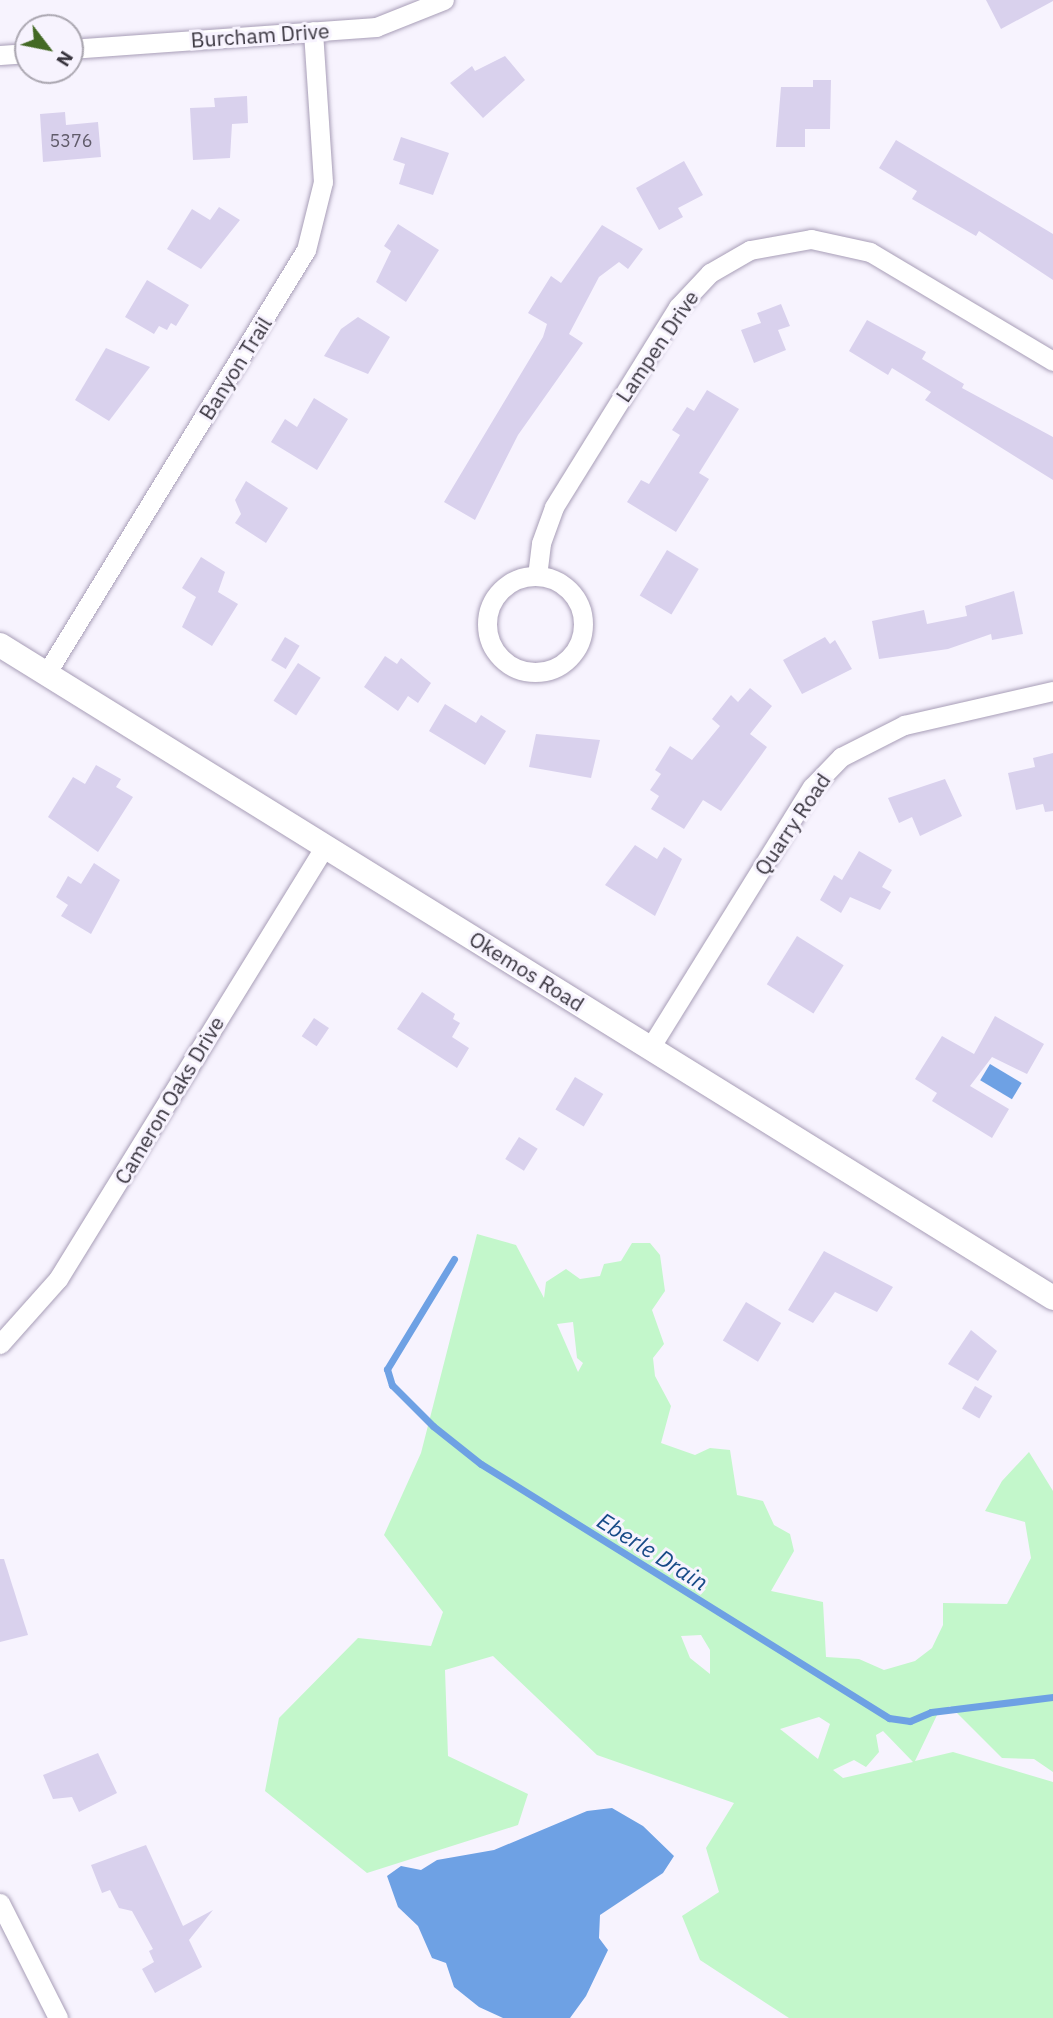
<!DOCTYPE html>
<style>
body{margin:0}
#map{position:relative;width:1053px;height:2018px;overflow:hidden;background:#f7f3fe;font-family:"IBM Plex Sans",sans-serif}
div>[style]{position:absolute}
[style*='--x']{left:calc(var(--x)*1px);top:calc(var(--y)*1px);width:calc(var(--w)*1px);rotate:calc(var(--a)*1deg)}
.green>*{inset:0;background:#c3f7cb}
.water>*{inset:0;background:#6ea1e4;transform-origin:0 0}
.stream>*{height:7px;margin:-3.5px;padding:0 3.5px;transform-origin:3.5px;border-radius:3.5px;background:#6ea1e4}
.building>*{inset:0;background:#d9d1ed;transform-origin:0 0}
.roads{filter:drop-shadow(0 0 2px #a89eb7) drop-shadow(0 0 2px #a89eb7)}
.minor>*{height:19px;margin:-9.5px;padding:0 9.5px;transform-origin:9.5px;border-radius:9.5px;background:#fff}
.minor>.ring{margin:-9.5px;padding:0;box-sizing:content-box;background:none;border:19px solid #fff;border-radius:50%}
.tertiary>*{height:24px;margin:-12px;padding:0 12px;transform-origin:12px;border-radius:12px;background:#fff}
span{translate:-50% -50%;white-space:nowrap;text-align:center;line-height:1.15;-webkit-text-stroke:6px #f7f3fe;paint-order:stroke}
.number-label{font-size:18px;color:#605b6a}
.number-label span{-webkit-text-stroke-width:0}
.street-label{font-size:21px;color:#38343e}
.water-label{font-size:23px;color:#174a87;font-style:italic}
.north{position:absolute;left:14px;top:14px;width:70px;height:70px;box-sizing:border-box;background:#f7f3fe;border:2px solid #aba7b1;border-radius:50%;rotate:122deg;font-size:19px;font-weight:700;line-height:28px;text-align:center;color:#38343e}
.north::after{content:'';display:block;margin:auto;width:24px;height:32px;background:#436924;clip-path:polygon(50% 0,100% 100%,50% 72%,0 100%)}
</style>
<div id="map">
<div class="green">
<i style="clip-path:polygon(evenodd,477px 1234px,516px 1245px,544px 1298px,546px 1282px,566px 1269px,580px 1279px,600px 1276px,604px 1264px,621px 1261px,632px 1243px,650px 1243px,660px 1255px,665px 1291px,652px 1310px,664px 1344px,653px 1358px,655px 1376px,671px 1406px,661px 1443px,695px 1455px,710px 1448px,730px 1450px,737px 1495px,763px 1501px,774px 1525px,790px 1534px,794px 1551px,771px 1591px,823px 1602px,826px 1657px,859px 1659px,884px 1670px,915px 1661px,932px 1648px,943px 1625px,943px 1603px,1007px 1604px,1031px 1558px,1025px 1522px,985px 1511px,1002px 1481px,1029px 1452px,1053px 1491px,1053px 1772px,1034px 1759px,1002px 1758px,950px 1706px,938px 1713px,915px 1761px,953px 1752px,1053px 1782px,1053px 2018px,789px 2018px,700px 1960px,682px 1916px,719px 1892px,706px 1848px,734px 1803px,597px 1755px,493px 1656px,445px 1670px,448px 1756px,528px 1794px,518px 1825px,367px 1873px,265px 1791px,279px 1718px,358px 1638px,431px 1646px,443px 1612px,384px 1535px,421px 1453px,477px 1234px,573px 1322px,577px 1358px,583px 1363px,578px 1372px,557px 1324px,573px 1322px,477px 1234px,701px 1635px,710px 1650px,710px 1674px,690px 1658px,681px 1636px,701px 1635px,477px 1234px,819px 1717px,830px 1724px,818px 1759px,780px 1729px,819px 1717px,477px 1234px,883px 1731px,913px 1762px,843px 1778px,833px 1770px,854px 1760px,866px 1767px,879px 1752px,876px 1735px,883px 1731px)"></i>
</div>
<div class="water">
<i style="left:990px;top:1064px;width:37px;height:19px;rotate:31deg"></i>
<i style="clip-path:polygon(612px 1808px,643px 1826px,674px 1856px,663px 1873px,600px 1915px,599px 1938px,608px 1950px,586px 1996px,570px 2018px,503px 2018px,479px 2007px,454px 1987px,446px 1963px,432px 1958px,418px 1926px,398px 1907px,387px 1876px,401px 1866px,421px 1870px,437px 1860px,494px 1850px,587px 1811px)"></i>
</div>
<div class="stream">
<i style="--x:454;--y:1259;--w:129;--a:121.3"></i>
<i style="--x:387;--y:1369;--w:17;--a:73"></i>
<i style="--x:392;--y:1385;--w:58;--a:45"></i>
<i style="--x:433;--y:1426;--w:61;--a:38.4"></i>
<i style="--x:481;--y:1464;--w:481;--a:31.9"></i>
<i style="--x:889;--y:1718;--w:21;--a:8"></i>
<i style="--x:910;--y:1721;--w:23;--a:-23"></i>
<i style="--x:931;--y:1712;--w:123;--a:-7"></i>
</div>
<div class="building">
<i style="clip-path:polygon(986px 0,1053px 0,1053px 1px,1001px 29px)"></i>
<i style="clip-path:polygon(505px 56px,525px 80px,483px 118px,450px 83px,472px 66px,475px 71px)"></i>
<i style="clip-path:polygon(813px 80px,831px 80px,830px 129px,805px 129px,805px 147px,776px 147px,781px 87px,813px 87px)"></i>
<i style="clip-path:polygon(247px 96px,248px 123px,232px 124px,230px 158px,193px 160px,190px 108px,215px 107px,214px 98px)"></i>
<i style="clip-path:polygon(65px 112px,66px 125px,98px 122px,101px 157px,43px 162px,40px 114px)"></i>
<i style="clip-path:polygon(401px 137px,449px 153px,433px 195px,399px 184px,405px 164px,393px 160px)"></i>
<i style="clip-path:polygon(896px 140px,1053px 234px,1053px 280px,979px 231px,976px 236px,912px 199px,917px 191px,879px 168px)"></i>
<i style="clip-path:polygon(684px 161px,703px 195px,678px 208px,683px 217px,659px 230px,636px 188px)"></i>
<i style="clip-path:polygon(219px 207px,240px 220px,201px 269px,167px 249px,192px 209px,210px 220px)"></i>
<i style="clip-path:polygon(398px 224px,439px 250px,406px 302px,376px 282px,391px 251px,384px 246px)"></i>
<i style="clip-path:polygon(602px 225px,643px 249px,628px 269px,619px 262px,599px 277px,569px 334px,583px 343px,518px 435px,475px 520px,444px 502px,543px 337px,547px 324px,528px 313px,551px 276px,561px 283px)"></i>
<i style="clip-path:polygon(147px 280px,189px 305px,176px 326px,171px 323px,167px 330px,159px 326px,154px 334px,125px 317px)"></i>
<i style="clip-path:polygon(781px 304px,790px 326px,778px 330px,786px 350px,754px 363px,741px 330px,761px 323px,757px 313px)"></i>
<i style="clip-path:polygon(358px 317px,390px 337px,368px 374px,324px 356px,341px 329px)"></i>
<i style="clip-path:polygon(867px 320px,926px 352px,922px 359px,964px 384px,962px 388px,1053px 437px,1053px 480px,925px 400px,931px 392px,892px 368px,888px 375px,849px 351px)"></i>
<i style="clip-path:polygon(106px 348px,150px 367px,109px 421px,75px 400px)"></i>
<i style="clip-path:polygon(707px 390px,739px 409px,699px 473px,709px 479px,676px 532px,627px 502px,641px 480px,649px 484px,680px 435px,672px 430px,687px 407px,694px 411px)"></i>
<i style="clip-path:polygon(314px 398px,348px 419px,317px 470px,271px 442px,285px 419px,297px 427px)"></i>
<i style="clip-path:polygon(246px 481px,288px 508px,266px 543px,235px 523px,241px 514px,235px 500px)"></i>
<i style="left:667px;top:550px;width:37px;height:53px;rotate:31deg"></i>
<i style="clip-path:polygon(201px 557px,225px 572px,218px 592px,238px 604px,212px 646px,182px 627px,196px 597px,182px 588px)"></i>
<i style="clip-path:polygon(1014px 591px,1023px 634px,992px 640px,991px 634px,948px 649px,879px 659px,872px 621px,924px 610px,927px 624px,967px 616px,965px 606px)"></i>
<i style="left:285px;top:637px;width:17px;height:27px;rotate:31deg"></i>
<i style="clip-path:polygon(825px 637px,830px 644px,835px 640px,852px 669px,802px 694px,783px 660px)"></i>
<i style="clip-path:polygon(385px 656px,397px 664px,401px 658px,431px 683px,418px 703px,408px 696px,398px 711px,364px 687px)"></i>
<i style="left:298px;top:663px;width:27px;height:45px;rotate:33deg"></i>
<i style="clip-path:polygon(750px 688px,772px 706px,750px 734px,767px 747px,721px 811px,703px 800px,684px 829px,651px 809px,659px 796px,650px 790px,661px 774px,655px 770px,670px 746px,692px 760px,720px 726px,712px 719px,731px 695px,738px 702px)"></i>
<i style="clip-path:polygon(445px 704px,476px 723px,481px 715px,506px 731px,485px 765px,429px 731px)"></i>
<i style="clip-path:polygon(536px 734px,600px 740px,591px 778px,529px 767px)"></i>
<i style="clip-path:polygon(1053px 753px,1053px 811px,1045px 812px,1043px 804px,1016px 810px,1008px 773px,1035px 767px,1033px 758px)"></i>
<i style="clip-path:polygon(96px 765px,121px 779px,116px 787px,133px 797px,98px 852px,48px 817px,73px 777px,85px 784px)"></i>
<i style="clip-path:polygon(945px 779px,962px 816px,920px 836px,912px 817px,899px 823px,888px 798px)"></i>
<i style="clip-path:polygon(635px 845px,657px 859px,664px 847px,682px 859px,655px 916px,605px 885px)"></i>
<i style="clip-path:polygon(859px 851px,892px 870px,882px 887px,891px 892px,880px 910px,850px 897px,841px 913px,820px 900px,834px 875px,842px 880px)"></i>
<i style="clip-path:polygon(94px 863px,120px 880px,91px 934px,61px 916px,68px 905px,56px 897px,68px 876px,81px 884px)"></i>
<i style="left:797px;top:936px;width:55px;height:57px;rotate:32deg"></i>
<i style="clip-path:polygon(422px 992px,455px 1014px,453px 1019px,460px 1023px,452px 1037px,469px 1048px,457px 1068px,397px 1029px)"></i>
<i style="clip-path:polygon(995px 1016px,1044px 1044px,1027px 1074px,992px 1057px,970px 1086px,1009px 1109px,992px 1138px,932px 1101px,937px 1093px,915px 1079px,942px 1036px,974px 1054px)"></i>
<i style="left:314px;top:1018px;width:18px;height:22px;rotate:34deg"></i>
<i style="left:575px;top:1077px;width:33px;height:38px;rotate:31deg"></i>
<i style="left:519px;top:1137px;width:22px;height:26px;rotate:32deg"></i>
<i style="clip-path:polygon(824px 1251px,893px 1287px,877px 1312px,835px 1292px,813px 1323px,788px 1310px)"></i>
<i style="left:746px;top:1302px;width:41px;height:45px;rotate:31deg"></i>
<i style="clip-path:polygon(971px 1330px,997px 1351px,978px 1381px,948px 1364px)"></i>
<i style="left:975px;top:1386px;width:20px;height:26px;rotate:30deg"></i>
<i style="clip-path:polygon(0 1559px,4px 1559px,28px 1635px,0 1642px)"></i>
<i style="clip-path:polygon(98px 1753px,117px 1793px,79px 1812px,72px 1797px,53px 1799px,43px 1775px)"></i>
<i style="clip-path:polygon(146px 1845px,183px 1926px,213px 1910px,189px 1940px,202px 1967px,155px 1993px,142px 1969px,154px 1962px,149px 1951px,153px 1949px,132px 1911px,119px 1908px,110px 1890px,102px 1893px,91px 1865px)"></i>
</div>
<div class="roads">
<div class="minor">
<i style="--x:70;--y:49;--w:307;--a:-4.1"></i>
<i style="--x:376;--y:27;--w:73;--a:-21.7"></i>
<i style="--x:0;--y:55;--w:28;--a:-4"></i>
<i style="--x:537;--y:576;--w:33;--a:-83"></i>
<i style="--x:541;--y:543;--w:38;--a:-70"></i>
<i style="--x:554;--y:507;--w:235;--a:-58.2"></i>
<i style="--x:678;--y:307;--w:47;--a:-46.7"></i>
<i style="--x:710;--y:273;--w:46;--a:-29.9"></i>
<i style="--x:750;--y:250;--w:62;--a:-10.2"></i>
<i style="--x:811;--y:239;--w:60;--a:12.4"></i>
<i style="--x:870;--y:252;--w:213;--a:30.8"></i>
<i class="ring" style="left:487px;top:576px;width:77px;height:77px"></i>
<i style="--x:46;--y:674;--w:497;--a:-58.5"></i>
<i style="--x:306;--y:250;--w:70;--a:-76"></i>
<i style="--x:323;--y:182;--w:151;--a:-93.8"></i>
<i style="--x:650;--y:1048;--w:307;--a:-58.2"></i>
<i style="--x:812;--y:787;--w:42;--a:-46"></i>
<i style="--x:841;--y:757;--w:71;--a:-26.9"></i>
<i style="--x:904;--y:725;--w:153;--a:-12.9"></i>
<i style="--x:0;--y:1344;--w:87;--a:-48.3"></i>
<i style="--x:58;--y:1279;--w:509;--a:-58.34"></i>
<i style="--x:0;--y:1903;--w:129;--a:63.2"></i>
</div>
<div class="tertiary">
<i style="--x:0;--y:645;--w:1239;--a:31.8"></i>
</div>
</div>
<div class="number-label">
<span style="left:71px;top:141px">5376</span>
</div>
<div class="street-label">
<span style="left:260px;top:35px;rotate:-4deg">Burcham Drive</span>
<span style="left:657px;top:346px;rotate:-56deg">Lampen Drive</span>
<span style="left:235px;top:368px;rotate:-58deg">Banyon Trail</span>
<span style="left:792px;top:824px;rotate:-56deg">Quarry Road</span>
<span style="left:527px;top:971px;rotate:32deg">Okemos Road</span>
<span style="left:169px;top:1100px;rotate:-59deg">Cameron Oaks Drive</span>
</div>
<div class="water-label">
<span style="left:653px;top:1551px;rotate:32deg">Eberle Drain</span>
</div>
<div class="north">N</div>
</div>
